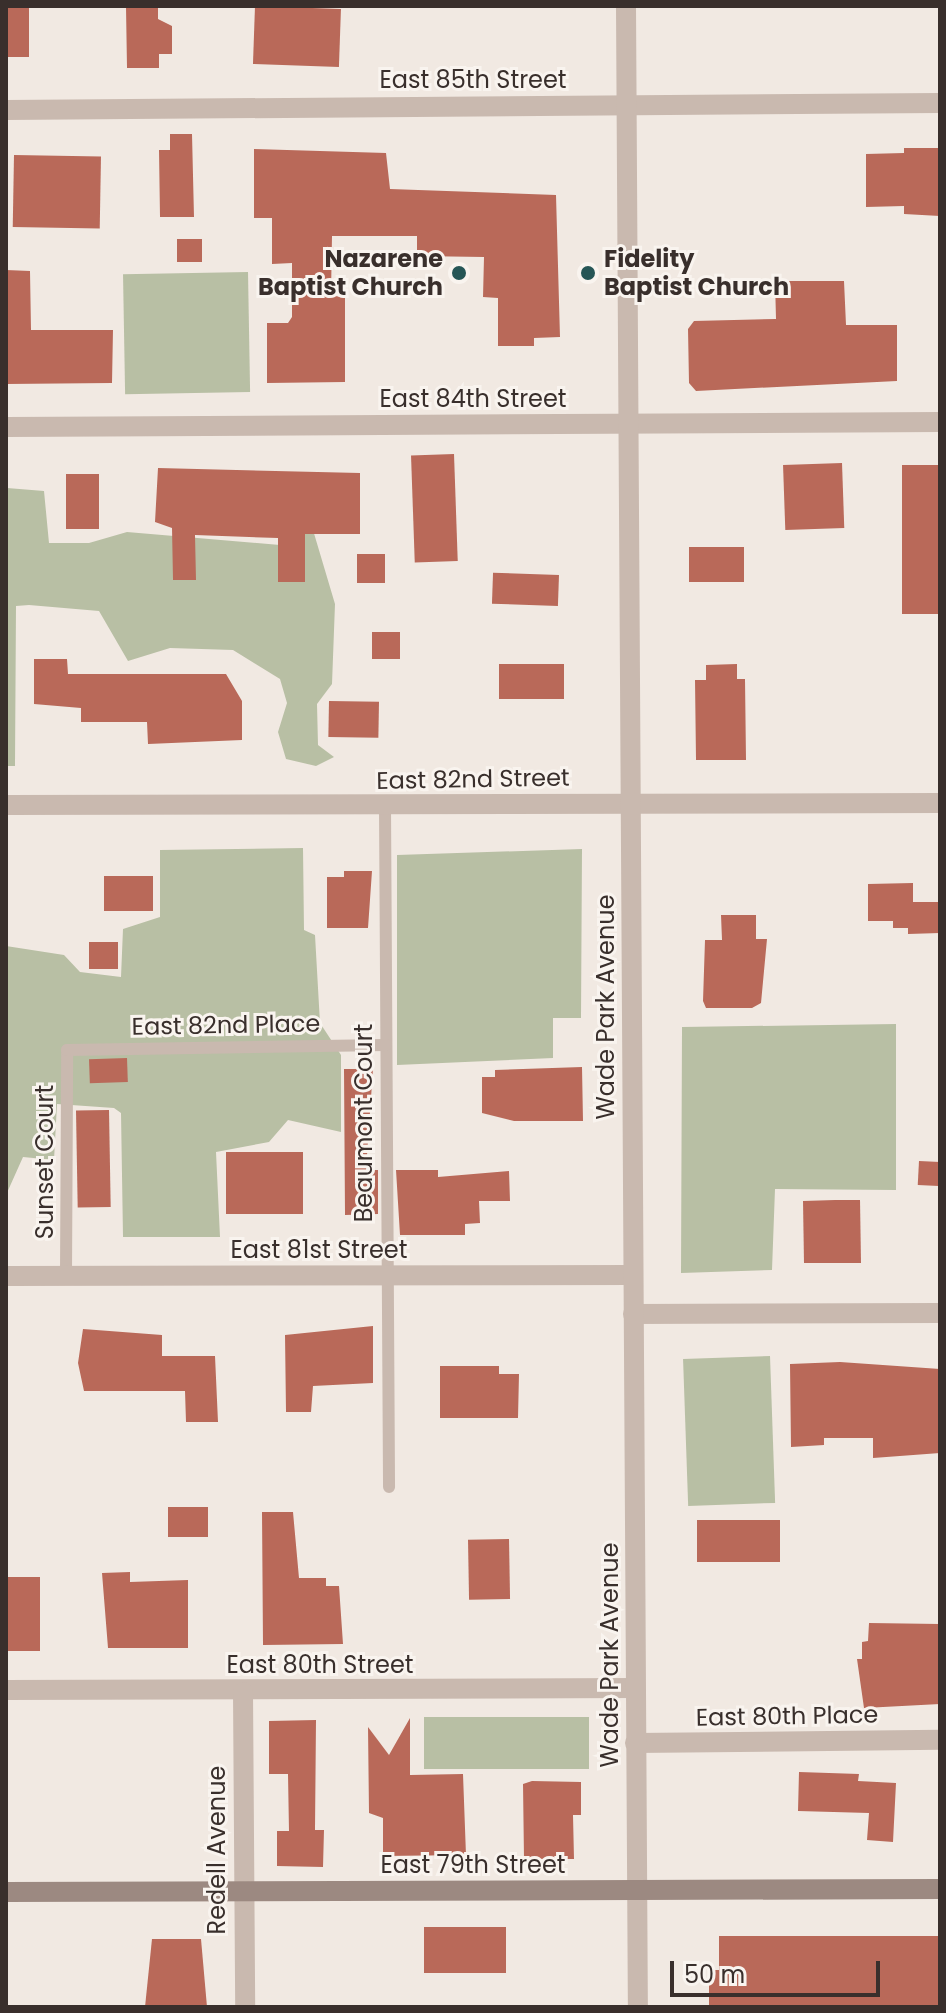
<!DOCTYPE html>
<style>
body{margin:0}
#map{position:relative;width:946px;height:2013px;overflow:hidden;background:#f1e9e2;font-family:Poppins,sans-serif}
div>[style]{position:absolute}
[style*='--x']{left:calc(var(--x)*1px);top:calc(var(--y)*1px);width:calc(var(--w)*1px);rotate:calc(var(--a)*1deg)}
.green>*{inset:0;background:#b8bfa4;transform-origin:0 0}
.building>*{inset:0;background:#b96959;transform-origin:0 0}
.service>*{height:12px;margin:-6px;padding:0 6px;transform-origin:6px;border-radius:6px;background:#c9b9af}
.minor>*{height:20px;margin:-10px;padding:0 10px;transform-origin:10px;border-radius:10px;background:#c9b9af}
.tertiary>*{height:20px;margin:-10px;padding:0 10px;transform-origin:10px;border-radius:10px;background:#c9b9af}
.secondary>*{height:20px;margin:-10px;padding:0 10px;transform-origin:10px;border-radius:10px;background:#9c8981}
.dots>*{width:22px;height:22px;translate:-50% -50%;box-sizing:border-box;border:4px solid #f9f4ef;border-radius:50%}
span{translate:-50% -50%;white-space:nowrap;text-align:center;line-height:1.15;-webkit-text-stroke:6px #f9f4ef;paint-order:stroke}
.street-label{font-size:24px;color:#392f2c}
.poi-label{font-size:24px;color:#392f2c;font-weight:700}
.right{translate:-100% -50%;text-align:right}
.left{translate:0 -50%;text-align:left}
.frame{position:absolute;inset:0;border:8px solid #392f2c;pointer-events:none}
.scale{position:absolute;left:670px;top:1961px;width:210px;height:36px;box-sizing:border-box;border:4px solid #392f2c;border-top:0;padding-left:10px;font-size:24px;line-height:28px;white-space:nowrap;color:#392f2c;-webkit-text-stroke:6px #f9f4ef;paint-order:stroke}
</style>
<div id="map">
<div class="green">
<i style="left:248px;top:272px;width:120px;height:125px;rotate:89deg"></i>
<i style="clip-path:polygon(7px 488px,44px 491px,49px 543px,89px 543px,127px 532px,280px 545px,313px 530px,335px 604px,332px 684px,317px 704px,318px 745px,334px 757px,316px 766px,286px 759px,278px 732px,287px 703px,280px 679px,233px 650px,170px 648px,128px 661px,99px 611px,29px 605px,16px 606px,15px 766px,6px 766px)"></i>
<i style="clip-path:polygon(303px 848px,304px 930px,315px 935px,320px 1023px,341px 1055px,341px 1132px,288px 1120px,269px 1142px,216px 1152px,220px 1237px,123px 1237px,121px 1113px,114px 1108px,57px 1104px,54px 1160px,23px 1157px,6px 1195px,6px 946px,64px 955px,80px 972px,121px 977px,123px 929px,160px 917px,160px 850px)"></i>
<i style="clip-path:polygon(582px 849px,581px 1018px,553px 1018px,553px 1058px,397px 1065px,397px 855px)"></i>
<i style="clip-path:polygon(896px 1024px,896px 1190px,775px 1189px,772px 1270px,681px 1273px,682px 1027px)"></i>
<i style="left:770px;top:1356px;width:147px;height:87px;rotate:88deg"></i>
<i style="left:424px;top:1717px;width:165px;height:52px"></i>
</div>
<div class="building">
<i style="left:6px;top:6px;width:23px;height:51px"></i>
<i style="clip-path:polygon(158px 6px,158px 19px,172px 26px,172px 54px,159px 54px,159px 68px,127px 68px,126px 7px)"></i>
<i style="left:255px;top:6px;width:86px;height:58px;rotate:2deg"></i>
<i style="clip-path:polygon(170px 134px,192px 134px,194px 217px,160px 217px,159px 150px,170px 150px)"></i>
<i style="clip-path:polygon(904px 148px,939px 148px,940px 216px,904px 214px,904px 206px,866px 207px,866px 154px,904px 153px)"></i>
<i style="clip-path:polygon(254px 149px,386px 153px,390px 189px,556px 195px,560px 337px,534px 338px,534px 346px,498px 346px,498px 298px,483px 297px,484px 257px,417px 256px,417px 236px,332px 236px,331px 295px,345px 298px,345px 382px,267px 383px,267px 323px,288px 323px,292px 317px,292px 263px,272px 264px,272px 218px,254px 218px)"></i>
<i style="left:14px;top:155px;width:87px;height:72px;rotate:1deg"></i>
<i style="left:177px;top:239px;width:25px;height:23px"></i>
<i style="clip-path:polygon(6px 270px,30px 271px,31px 330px,113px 330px,112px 383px,6px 384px)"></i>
<i style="clip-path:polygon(775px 281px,844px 281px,846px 325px,897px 325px,897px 381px,696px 391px,689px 383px,688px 329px,694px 321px,776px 319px)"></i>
<i style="left:454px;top:454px;width:107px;height:43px;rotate:88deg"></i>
<i style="left:842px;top:463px;width:65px;height:59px;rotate:88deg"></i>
<i style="left:902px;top:465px;width:37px;height:149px"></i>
<i style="clip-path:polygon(158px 468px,360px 473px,360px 534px,305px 534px,305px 582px,278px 582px,278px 538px,195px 535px,196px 580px,173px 580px,172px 528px,155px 522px)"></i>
<i style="left:66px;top:474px;width:33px;height:55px"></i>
<i style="left:689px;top:547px;width:55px;height:35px"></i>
<i style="left:357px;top:554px;width:28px;height:29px"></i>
<i style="left:559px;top:575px;width:31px;height:66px;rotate:92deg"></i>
<i style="left:372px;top:632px;width:28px;height:27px"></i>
<i style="clip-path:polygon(34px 659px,67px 659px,68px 674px,226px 674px,242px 701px,242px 740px,148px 744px,147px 722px,81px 722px,81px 708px,34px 704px)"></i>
<i style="left:499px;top:664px;width:65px;height:35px"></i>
<i style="clip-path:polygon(737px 664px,737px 679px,745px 679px,746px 760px,696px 760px,695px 680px,706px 680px,706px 665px)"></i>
<i style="left:329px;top:701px;width:50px;height:36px;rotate:1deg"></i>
<i style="clip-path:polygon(344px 871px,372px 871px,368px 928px,327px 928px,327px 877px,344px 877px)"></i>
<i style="left:104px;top:876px;width:49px;height:35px"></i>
<i style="clip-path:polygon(913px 883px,913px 902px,940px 902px,940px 933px,908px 934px,908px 928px,893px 928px,893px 921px,868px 921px,868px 884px)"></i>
<i style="clip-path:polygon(721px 915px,756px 915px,756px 939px,767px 939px,761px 1003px,752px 1008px,706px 1008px,703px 1001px,705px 940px,722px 940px)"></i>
<i style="left:89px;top:942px;width:29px;height:27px"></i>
<i style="left:127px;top:1058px;width:24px;height:38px;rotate:88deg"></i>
<i style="clip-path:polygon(582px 1067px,583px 1121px,514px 1121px,482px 1113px,482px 1077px,495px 1077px,495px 1070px)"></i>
<i style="clip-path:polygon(344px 1069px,373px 1069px,366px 1170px,378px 1170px,378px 1214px,345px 1215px)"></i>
<i style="left:109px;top:1110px;width:97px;height:33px;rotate:89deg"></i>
<i style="left:226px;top:1152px;width:77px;height:62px"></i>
<i style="left:919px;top:1161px;width:21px;height:24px;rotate:3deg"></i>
<i style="clip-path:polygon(396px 1170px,438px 1170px,438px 1177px,509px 1171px,510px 1201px,479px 1201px,480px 1223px,465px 1224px,465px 1235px,400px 1235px)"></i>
<i style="clip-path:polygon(835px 1200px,860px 1200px,861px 1263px,804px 1263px,803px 1201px)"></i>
<i style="clip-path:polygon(373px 1326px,373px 1383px,313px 1386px,311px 1412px,286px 1412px,285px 1335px)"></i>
<i style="clip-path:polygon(83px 1329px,162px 1335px,162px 1356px,215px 1356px,218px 1422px,186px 1422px,185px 1391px,84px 1391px,78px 1363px)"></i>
<i style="clip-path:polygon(840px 1362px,940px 1369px,940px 1453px,873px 1458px,873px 1438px,824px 1438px,824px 1445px,791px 1447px,790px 1364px)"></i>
<i style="clip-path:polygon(440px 1366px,499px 1366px,499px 1374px,519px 1374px,518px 1418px,440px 1418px)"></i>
<i style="left:208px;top:1507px;width:30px;height:40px;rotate:90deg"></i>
<i style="clip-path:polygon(262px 1512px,293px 1512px,299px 1578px,326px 1578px,326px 1586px,339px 1586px,343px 1644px,263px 1645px)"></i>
<i style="left:697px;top:1520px;width:83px;height:42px"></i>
<i style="left:509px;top:1539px;width:60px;height:41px;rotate:89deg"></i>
<i style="clip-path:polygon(130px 1572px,130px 1582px,188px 1580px,188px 1648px,108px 1648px,102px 1573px)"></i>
<i style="left:6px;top:1577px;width:34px;height:74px"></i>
<i style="clip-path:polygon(869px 1623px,940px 1624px,940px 1704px,864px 1708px,857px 1659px,862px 1659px,862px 1642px,868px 1641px)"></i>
<i style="clip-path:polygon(410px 1718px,410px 1775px,463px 1774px,466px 1855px,383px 1856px,383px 1818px,369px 1813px,368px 1727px,389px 1755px)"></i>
<i style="clip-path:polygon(316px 1720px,315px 1830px,324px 1830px,323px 1867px,277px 1866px,277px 1831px,289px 1831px,288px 1774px,269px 1774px,269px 1721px)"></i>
<i style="clip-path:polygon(799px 1772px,859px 1774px,858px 1781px,896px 1783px,893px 1842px,867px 1840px,869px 1813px,798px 1811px)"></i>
<i style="clip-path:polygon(532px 1781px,581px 1782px,581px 1815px,573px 1815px,574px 1859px,524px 1859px,523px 1784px)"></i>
<i style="left:424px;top:1927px;width:82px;height:46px"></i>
<i style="clip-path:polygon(719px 1936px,940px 1936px,940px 2007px,709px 2007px,709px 1970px,719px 1970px)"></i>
<i style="clip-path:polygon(152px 1939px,201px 1939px,207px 2007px,145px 2007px)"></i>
</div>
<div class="service">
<i style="--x:385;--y:806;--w:681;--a:89.66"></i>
<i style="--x:66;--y:1275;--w:225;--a:-89.7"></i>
<i style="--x:67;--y:1050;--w:319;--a:-0.9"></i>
</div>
<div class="minor">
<i style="--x:6;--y:110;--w:934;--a:-0.43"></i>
<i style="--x:6;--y:427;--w:934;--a:-0.31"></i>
<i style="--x:6;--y:805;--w:934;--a:-0.12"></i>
<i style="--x:6;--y:1276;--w:626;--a:-0.09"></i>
<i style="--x:633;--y:1314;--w:307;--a:-0.2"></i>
<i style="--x:6;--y:1690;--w:629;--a:-0.18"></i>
<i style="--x:243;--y:1692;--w:315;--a:89.6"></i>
<i style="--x:635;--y:1743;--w:305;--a:-0.6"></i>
</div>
<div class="tertiary">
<i style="--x:626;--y:6;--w:2001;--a:89.66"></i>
</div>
<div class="secondary">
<i style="--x:6;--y:1892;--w:934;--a:-0.18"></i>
</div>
<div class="dots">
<i style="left:459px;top:273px;background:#265656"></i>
<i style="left:588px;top:273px;background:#265656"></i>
</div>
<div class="street-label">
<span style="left:473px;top:80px">East 85th Street</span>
<span style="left:473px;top:399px">East 84th Street</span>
<span style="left:473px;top:779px;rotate:-1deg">East 82nd Street</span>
<span style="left:606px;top:1007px;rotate:-90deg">Wade Park Avenue</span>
<span style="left:226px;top:1025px;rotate:-1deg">East 82nd Place</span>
<span style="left:364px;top:1123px;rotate:-90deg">Beaumont Court</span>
<span style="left:45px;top:1162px;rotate:-90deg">Sunset Court</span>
<span style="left:319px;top:1250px">East 81st Street</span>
<span style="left:610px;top:1655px;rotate:-90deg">Wade Park Avenue</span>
<span style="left:320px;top:1665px">East 80th Street</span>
<span style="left:787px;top:1716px;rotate:-1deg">East 80th Place</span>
<span style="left:217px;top:1850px;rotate:-90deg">Redell Avenue</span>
<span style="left:473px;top:1865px">East 79th Street</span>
</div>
<div class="poi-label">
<span class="right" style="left:443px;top:273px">Nazarene<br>Baptist Church</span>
<span class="left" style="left:604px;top:273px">Fidelity<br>Baptist Church</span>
</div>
<div class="frame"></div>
<div class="scale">50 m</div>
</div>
